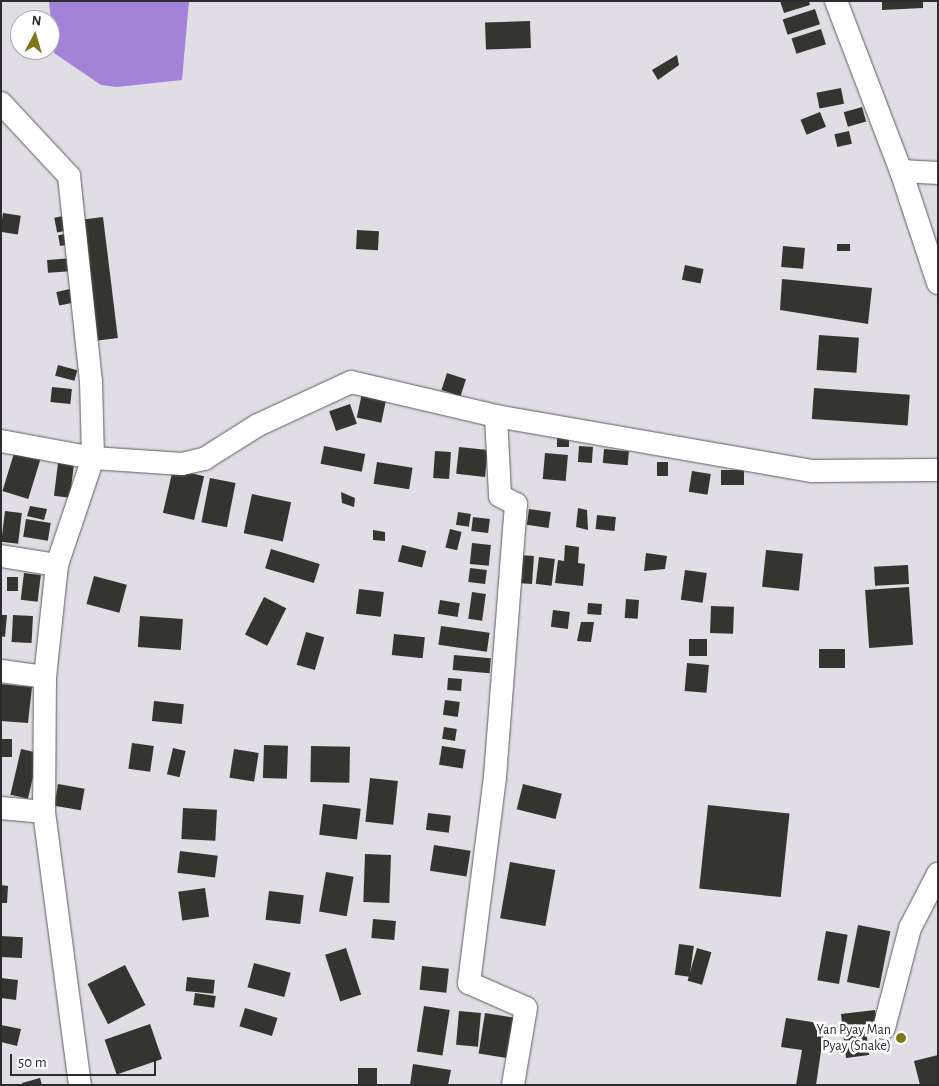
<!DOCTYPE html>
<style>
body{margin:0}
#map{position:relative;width:939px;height:1086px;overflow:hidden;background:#e0dde4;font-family:"Alegreya Sans",sans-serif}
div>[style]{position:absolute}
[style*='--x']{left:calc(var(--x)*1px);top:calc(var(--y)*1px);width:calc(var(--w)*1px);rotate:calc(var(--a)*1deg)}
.water>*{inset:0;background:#a383d7}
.building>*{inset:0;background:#35352f;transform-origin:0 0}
.roads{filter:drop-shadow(0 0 1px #5f5d63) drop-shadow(0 0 1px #5f5d63)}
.street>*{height:22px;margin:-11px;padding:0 11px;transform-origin:11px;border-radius:11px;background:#fff}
.dots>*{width:14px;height:14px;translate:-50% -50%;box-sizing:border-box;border:2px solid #fff;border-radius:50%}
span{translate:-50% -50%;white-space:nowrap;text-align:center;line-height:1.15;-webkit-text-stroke:5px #fff;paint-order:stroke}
.poi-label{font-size:14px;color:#2c2b2e}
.right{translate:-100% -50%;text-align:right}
.frame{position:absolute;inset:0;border:2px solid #2c2b2e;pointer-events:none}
.north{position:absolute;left:10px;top:10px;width:50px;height:50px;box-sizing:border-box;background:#fff;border:1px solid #abaaab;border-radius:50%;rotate:6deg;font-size:14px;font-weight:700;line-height:20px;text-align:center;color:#2c2b2e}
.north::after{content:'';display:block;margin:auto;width:18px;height:22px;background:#7c771b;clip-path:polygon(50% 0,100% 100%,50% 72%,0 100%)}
.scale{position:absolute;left:10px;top:1054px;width:146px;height:22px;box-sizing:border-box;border:2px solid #2c2b2e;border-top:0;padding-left:6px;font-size:15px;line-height:18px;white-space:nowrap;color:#2c2b2e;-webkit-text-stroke:4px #fff;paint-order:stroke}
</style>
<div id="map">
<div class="water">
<i style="clip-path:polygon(49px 1px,189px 1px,182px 80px,117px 87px,101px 85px,54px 53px)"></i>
</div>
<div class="building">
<i style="clip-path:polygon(780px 1px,809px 1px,810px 5px,784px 13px)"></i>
<i style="clip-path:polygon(882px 1px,923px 1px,923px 8px,882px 10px)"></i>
<i style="left:815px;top:9px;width:16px;height:34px;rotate:72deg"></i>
<i style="left:530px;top:21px;width:27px;height:45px;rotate:88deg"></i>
<i style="left:821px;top:29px;width:16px;height:31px;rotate:72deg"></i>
<i style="clip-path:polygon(677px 55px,679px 65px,658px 80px,652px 70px)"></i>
<i style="left:841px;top:88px;width:16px;height:25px;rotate:79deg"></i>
<i style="left:862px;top:107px;width:15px;height:19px;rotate:74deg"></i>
<i style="left:820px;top:112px;width:16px;height:21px;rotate:68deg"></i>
<i style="left:849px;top:131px;width:13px;height:15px;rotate:77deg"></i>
<i style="left:3px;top:213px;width:18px;height:19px;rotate:9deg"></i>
<i style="left:68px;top:215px;width:15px;height:14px;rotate:79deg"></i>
<i style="left:103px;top:217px;width:122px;height:22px;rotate:83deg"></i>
<i style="left:357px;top:230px;width:22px;height:19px;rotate:3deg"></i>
<i style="left:71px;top:233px;width:11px;height:13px;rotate:80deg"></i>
<i style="left:837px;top:244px;width:13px;height:7px"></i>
<i style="left:783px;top:246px;width:22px;height:21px;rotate:5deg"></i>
<i style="left:74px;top:258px;width:13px;height:27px;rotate:86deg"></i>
<i style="left:685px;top:265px;width:19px;height:15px;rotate:12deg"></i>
<i style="clip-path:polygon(782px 279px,872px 288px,868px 324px,780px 310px)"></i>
<i style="left:70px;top:289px;width:14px;height:14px;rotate:78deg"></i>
<i style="left:819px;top:335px;width:40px;height:35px;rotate:4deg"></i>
<i style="left:58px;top:365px;width:20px;height:11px;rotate:15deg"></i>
<i style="left:447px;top:373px;width:20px;height:18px;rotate:18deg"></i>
<i style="left:52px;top:387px;width:20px;height:15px;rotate:6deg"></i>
<i style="left:814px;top:388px;width:96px;height:31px;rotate:4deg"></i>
<i style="left:362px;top:393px;width:25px;height:25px;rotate:12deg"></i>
<i style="left:350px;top:404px;width:21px;height:22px;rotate:71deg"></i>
<i style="left:557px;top:432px;width:12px;height:15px"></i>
<i style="left:324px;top:446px;width:42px;height:18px;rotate:11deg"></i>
<i style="left:579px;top:446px;width:14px;height:16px;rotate:4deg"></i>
<i style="left:459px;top:447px;width:29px;height:27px;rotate:6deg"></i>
<i style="left:604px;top:449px;width:25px;height:14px;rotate:5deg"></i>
<i style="left:15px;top:450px;width:27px;height:43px;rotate:17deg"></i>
<i style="left:435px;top:451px;width:16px;height:27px;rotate:4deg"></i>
<i style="left:545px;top:453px;width:23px;height:26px;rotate:5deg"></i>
<i style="left:377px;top:462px;width:36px;height:22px;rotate:9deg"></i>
<i style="left:657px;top:462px;width:11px;height:14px"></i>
<i style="left:58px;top:463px;width:16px;height:33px;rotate:7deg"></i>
<i style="left:173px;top:469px;width:32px;height:45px;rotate:13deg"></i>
<i style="left:721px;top:470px;width:23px;height:15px"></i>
<i style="left:692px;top:471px;width:19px;height:21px;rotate:9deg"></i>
<i style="left:210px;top:478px;width:26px;height:45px;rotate:11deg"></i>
<i style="clip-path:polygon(341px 492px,355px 498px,354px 507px,342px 503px)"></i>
<i style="left:252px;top:494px;width:40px;height:40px;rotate:12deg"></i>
<i style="clip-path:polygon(30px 506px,47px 509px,44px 520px,27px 516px)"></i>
<i style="clip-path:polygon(578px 508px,587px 510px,588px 530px,576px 527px)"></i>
<i style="left:529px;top:509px;width:22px;height:16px;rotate:8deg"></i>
<i style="left:5px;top:511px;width:17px;height:31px;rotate:7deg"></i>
<i style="left:458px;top:512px;width:13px;height:13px;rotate:9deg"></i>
<i style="left:597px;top:515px;width:19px;height:14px;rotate:6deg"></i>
<i style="left:473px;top:517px;width:17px;height:14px;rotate:7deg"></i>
<i style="left:26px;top:519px;width:25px;height:18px;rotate:9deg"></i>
<i style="left:450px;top:529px;width:12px;height:19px;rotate:14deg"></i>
<i style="clip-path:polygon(373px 530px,385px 532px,385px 541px,373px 540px)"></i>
<i style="left:472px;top:543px;width:19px;height:21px;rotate:6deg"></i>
<i style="left:402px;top:545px;width:25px;height:17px;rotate:14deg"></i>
<i style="clip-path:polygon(565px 545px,579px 547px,578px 563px,585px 564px,583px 586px,555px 583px,558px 560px,564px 561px)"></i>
<i style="left:271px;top:549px;width:51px;height:20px;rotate:17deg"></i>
<i style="left:766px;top:550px;width:37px;height:37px;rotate:6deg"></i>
<i style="clip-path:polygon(646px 553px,667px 556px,665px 569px,644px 571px)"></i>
<i style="left:519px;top:555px;width:15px;height:28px;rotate:4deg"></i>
<i style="left:539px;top:557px;width:16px;height:27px;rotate:7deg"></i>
<i style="left:908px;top:565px;width:19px;height:34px;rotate:87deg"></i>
<i style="left:470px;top:568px;width:17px;height:14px;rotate:7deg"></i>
<i style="left:685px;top:570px;width:22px;height:30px;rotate:8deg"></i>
<i style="left:24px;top:573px;width:17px;height:27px;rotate:7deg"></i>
<i style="left:94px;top:576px;width:34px;height:29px;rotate:15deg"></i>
<i style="left:7px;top:577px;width:11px;height:14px"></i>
<i style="left:909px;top:587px;width:58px;height:44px;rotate:86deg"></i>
<i style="left:359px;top:589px;width:25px;height:25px;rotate:7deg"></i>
<i style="left:472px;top:592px;width:14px;height:27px;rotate:8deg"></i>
<i style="left:264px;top:597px;width:25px;height:42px;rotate:27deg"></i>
<i style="left:626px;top:599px;width:13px;height:19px;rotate:4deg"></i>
<i style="left:440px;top:600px;width:20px;height:14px;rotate:9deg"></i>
<i style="left:588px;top:603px;width:14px;height:11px;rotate:4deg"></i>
<i style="left:711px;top:606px;width:23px;height:27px;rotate:2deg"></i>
<i style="left:553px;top:610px;width:17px;height:17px;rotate:7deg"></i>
<i style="clip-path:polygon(1px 615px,7px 615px,5px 637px,1px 636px)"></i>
<i style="left:13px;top:615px;width:20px;height:27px;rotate:3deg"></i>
<i style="left:140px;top:616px;width:43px;height:31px;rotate:4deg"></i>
<i style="clip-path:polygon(581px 622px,594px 622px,591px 642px,577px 641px)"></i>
<i style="left:441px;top:626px;width:49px;height:19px;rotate:8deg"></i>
<i style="left:306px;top:632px;width:19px;height:34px;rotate:16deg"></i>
<i style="left:394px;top:634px;width:31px;height:21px;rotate:6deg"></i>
<i style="left:689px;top:639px;width:18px;height:17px"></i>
<i style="left:845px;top:649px;width:19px;height:26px;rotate:90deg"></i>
<i style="left:454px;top:655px;width:37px;height:15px;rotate:5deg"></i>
<i style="left:687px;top:663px;width:22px;height:28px;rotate:5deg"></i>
<i style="left:448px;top:678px;width:14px;height:12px;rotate:4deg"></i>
<i style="clip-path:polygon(1px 684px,32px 687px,28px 723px,1px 721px)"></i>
<i style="left:445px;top:700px;width:15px;height:15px;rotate:8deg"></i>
<i style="left:154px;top:701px;width:30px;height:20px;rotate:6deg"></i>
<i style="left:444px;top:727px;width:13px;height:12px;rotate:9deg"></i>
<i style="left:1px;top:739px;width:11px;height:18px"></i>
<i style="left:132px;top:743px;width:22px;height:26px;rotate:8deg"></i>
<i style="left:264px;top:745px;width:24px;height:33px;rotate:2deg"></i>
<i style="left:311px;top:746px;width:39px;height:36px;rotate:1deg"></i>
<i style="left:442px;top:746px;width:24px;height:19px;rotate:9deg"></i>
<i style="left:173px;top:748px;width:13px;height:27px;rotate:13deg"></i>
<i style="left:21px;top:749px;width:18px;height:47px;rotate:13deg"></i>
<i style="left:234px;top:749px;width:25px;height:29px;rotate:9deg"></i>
<i style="left:370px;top:778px;width:28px;height:44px;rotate:6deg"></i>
<i style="left:58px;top:784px;width:27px;height:22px;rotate:10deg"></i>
<i style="left:523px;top:784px;width:40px;height:26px;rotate:14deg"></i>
<i style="left:323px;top:804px;width:38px;height:31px;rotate:7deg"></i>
<i style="left:708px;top:805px;width:82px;height:84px;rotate:6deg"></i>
<i style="left:183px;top:808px;width:34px;height:31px;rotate:3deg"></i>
<i style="left:428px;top:813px;width:23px;height:17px;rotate:7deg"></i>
<i style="left:434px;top:845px;width:37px;height:26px;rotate:9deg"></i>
<i style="left:180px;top:851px;width:38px;height:22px;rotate:7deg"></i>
<i style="left:365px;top:854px;width:26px;height:48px;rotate:2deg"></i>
<i style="left:510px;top:862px;width:46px;height:57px;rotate:10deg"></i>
<i style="left:326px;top:872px;width:28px;height:40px;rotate:10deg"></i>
<i style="clip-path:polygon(1px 885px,8px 886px,7px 903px,1px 903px)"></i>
<i style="left:205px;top:888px;width:29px;height:27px;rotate:82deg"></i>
<i style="left:269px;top:891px;width:35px;height:29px;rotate:7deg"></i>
<i style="left:373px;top:919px;width:23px;height:19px;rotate:5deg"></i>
<i style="left:858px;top:925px;width:33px;height:58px;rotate:11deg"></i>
<i style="left:826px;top:931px;width:22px;height:50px;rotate:10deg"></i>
<i style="left:1px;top:936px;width:22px;height:21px;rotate:3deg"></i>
<i style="left:679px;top:944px;width:15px;height:31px;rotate:8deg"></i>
<i style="left:346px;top:948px;width:49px;height:22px;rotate:72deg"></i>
<i style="left:697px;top:948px;width:15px;height:34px;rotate:16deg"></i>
<i style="left:254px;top:963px;width:38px;height:25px;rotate:15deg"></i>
<i style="left:125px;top:965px;width:45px;height:42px;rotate:63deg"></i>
<i style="left:422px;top:966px;width:27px;height:24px;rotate:6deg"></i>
<i style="left:187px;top:977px;width:28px;height:14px;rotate:6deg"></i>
<i style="clip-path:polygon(1px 978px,18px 980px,16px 1000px,1px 998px)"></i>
<i style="left:195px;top:993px;width:21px;height:12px;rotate:8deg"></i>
<i style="left:424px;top:1006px;width:26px;height:46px;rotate:9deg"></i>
<i style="left:245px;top:1008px;width:34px;height:19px;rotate:17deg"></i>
<i style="clip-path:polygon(875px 1010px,878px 1028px,866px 1030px,869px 1055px,846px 1058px,841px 1014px)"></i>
<i style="left:459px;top:1011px;width:22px;height:34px;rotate:5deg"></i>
<i style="left:485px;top:1013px;width:30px;height:41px;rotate:9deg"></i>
<i style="clip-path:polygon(786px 1018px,825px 1024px,816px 1085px,796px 1085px,802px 1050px,781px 1047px)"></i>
<i style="left:150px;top:1024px;width:37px;height:48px;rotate:71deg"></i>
<i style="clip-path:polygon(1px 1025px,21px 1029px,17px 1046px,1px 1042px)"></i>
<i style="clip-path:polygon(938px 1055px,938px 1085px,920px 1085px,914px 1061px)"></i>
<i style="clip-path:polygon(413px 1064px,451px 1070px,448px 1085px,410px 1085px)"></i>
<i style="left:358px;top:1068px;width:19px;height:17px"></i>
<i style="clip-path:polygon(40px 1078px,42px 1085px,22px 1085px,22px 1083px)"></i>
</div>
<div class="roads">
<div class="street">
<i style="--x:836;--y:1;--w:182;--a:69.1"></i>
<i style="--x:901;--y:171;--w:118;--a:71.7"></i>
<i style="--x:1;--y:103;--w:100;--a:47"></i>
<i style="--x:69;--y:176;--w:206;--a:83.9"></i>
<i style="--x:91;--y:381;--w:77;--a:88.5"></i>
<i style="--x:93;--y:458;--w:113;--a:108.6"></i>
<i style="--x:57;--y:565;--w:113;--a:96.1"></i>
<i style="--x:45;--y:677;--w:135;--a:90.4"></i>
<i style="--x:44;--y:812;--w:275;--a:82.5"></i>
<i style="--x:901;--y:171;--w:37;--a:3"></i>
<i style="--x:496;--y:416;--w:80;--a:87.1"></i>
<i style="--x:500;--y:496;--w:18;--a:27"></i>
<i style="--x:516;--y:504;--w:274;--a:94.4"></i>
<i style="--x:495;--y:777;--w:208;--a:97.2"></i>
<i style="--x:469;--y:983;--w:62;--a:23.7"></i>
<i style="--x:526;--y:1008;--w:78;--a:99.6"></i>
<i style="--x:1;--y:441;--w:94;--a:10.5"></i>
<i style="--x:93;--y:458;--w:89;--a:3.9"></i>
<i style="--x:182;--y:464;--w:23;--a:-13"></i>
<i style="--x:204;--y:459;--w:64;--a:-32.2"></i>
<i style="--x:258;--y:425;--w:102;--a:-24.8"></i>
<i style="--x:351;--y:382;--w:149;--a:13.2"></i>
<i style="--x:496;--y:416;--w:321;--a:9.9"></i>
<i style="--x:812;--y:471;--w:126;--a:-0.5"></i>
<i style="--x:1;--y:556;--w:57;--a:9.1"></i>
<i style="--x:1;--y:671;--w:44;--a:7.8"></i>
<i style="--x:1;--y:808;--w:43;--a:5.3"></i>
<i style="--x:884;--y:1028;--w:103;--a:-75.4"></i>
<i style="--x:910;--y:928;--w:61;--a:-62.6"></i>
</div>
</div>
<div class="dots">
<i style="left:901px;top:1038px;background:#7c771b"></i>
</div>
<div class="poi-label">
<span class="right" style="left:891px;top:1038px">Yan Pyay Man<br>Pyay (Snake)</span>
</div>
<div class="frame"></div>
<div class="north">N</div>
<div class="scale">50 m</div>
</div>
